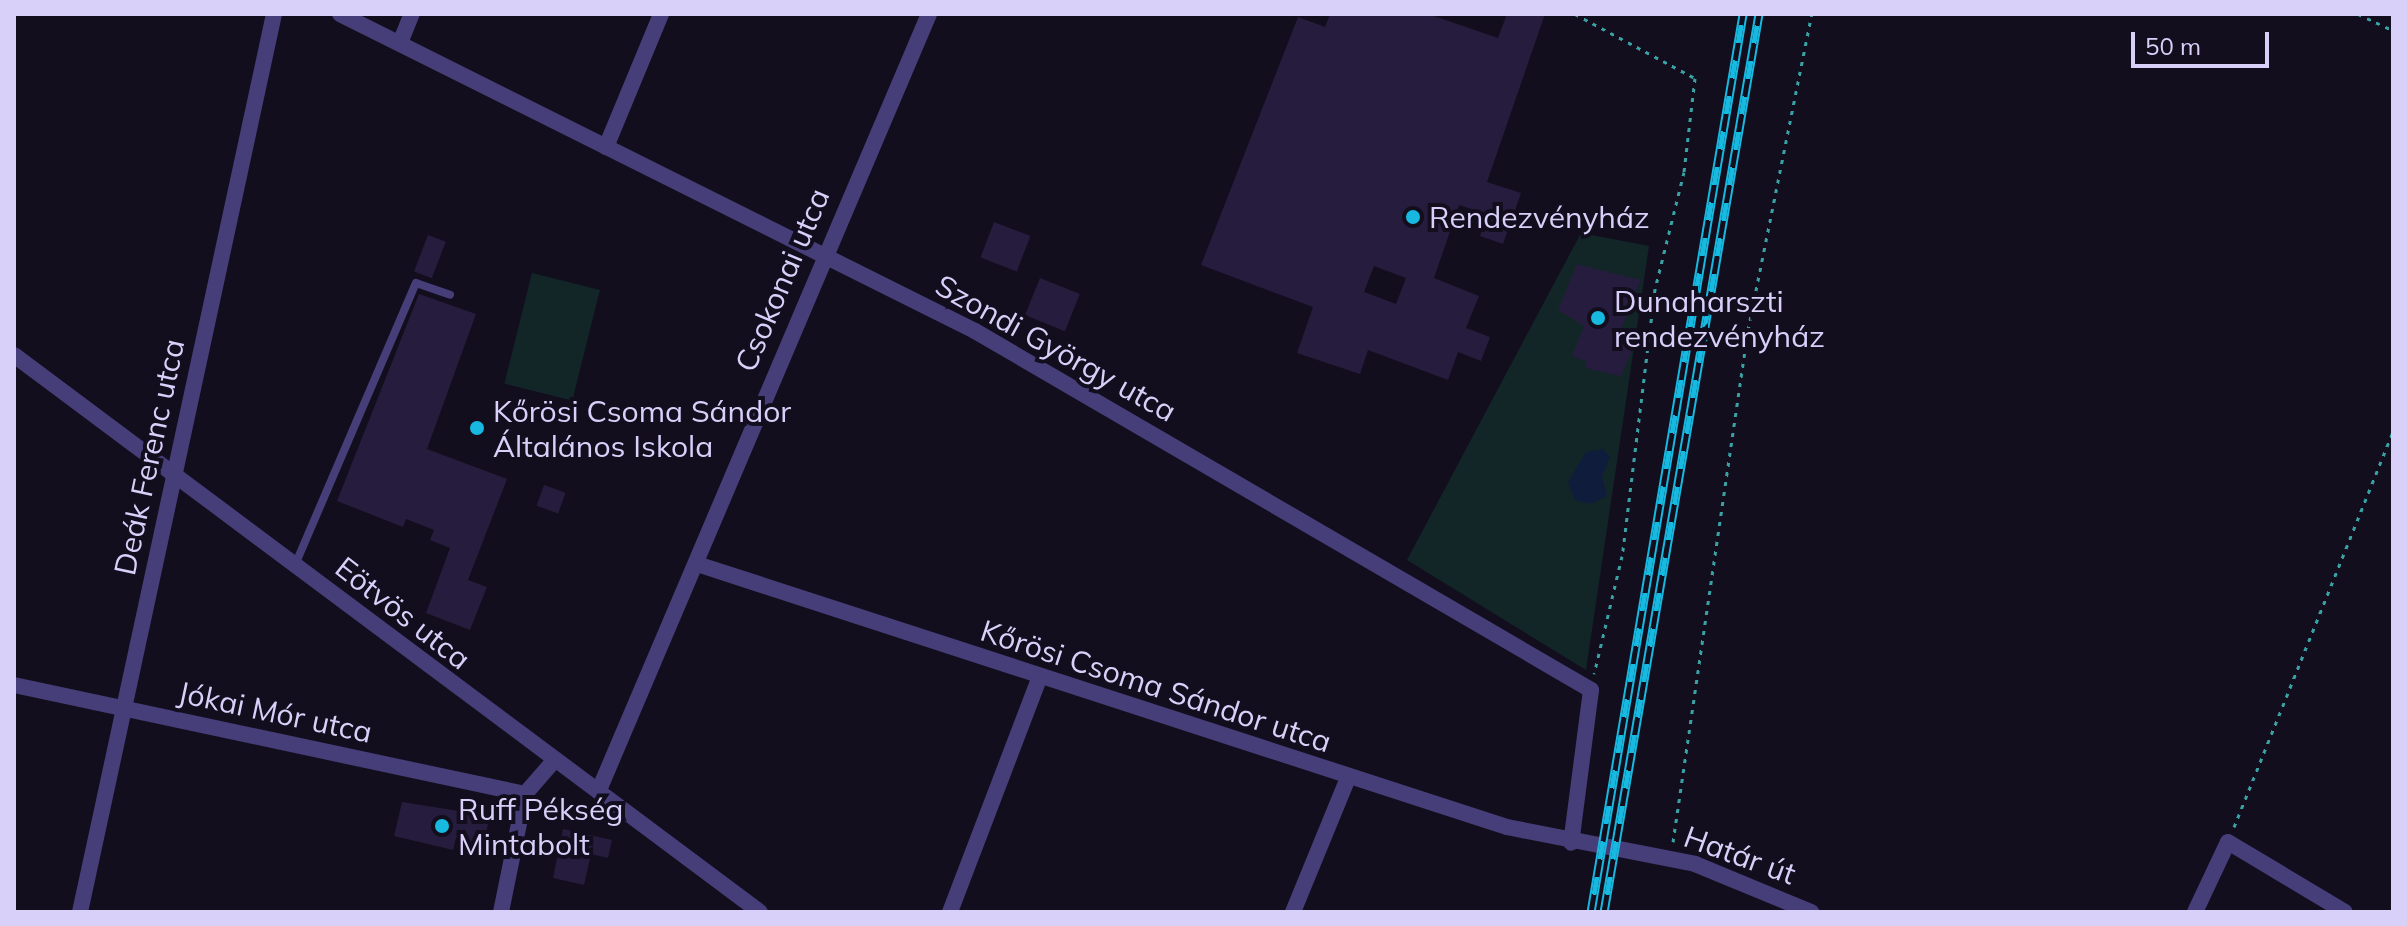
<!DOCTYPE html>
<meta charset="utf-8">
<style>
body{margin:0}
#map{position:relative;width:2407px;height:926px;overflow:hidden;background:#130e1e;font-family:Mulish,sans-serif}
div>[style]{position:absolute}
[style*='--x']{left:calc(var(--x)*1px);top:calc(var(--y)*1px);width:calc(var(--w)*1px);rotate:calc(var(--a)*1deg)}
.green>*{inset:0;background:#122628;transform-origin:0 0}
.water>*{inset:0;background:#101c3c}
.building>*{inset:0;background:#261c3d;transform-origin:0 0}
.path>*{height:3px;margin-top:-1.5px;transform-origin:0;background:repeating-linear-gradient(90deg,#39a2a5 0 4px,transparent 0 10px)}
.lane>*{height:8px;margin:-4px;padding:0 4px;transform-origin:4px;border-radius:4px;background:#463e79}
.street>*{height:16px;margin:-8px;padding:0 8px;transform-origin:8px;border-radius:8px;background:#463e79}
.rail>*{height:9px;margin-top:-4.5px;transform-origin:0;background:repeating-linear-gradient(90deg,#130e1e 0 18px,#17b9e0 0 36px);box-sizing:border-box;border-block:2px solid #17b9e0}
.dots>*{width:22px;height:22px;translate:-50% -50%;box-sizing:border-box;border:4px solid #130e1e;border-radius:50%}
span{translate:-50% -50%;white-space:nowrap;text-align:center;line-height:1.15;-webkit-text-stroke:8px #130e1e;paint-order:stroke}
.poi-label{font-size:30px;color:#d9d0fa}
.left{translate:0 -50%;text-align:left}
.street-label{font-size:30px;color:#d9d0fa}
.frame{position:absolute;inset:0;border:16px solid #d9d0fa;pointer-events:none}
.scale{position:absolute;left:2131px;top:32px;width:138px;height:36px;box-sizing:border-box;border:4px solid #d9d0fa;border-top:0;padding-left:10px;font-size:24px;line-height:28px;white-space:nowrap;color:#d9d0fa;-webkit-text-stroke:6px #130e1e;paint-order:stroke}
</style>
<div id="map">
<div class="green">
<i style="clip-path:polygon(1581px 233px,1649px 246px,1586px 670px,1407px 560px)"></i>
<i style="left:532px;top:273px;width:70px;height:114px;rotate:14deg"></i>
</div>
<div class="water">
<i style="clip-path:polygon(1586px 452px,1603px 449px,1610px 457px,1602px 477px,1607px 496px,1590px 504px,1575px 500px,1568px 482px)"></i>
</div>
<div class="building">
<i style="clip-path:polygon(evenodd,1330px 14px,1428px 14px,1498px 38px,1507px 14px,1545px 14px,1487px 182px,1521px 193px,1503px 244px,1480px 236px,1487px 214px,1459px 205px,1434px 278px,1479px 296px,1466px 328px,1490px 337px,1481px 361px,1458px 352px,1448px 380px,1368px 350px,1360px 374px,1297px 353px,1313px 307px,1201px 265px,1298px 17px,1325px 27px,1330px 14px,1374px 266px,1406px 278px,1396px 304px,1364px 292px,1374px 266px)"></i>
<i style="left:994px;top:222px;width:39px;height:38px;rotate:21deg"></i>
<i style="left:428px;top:235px;width:19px;height:39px;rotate:21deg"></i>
<i style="clip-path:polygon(1577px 264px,1641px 280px,1617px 339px,1634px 346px,1621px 376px,1585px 368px,1587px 362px,1572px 356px,1584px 326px,1558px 310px)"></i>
<i style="left:1040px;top:278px;width:43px;height:40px;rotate:22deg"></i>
<i style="clip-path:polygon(419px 294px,476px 314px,427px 449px,507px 479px,468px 580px,487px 587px,470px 630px,426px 613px,450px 548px,430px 540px,434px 530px,406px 519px,403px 527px,337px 501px)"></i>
<i style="left:544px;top:485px;width:23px;height:22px;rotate:20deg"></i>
<i style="clip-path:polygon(402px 802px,490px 816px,483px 845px,456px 838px,453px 850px,394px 836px)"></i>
<i style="clip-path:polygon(563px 829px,612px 840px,608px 858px,591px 854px,584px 885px,553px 878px)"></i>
</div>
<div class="path">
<i style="--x:1575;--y:14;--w:136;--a:28.1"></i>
<i style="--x:1695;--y:78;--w:95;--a:96.7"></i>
<i style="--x:1684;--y:172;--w:121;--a:103.9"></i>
<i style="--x:1655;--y:289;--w:269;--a:97"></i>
<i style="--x:1622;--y:556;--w:121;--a:103.3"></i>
<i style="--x:2358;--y:14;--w:38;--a:25"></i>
<i style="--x:2234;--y:827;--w:427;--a:-68.1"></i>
<i style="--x:1673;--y:842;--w:517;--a:-81.67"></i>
<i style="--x:1748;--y:330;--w:322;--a:-78.6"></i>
</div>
<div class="lane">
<i style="--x:295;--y:565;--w:307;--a:-66.8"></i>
<i style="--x:416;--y:283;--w:36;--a:19"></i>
</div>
<div class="street">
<i style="--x:340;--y:14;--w:710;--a:26.53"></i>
<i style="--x:975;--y:331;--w:713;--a:30.23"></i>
<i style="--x:1591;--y:690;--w:154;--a:97.4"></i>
<i style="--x:400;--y:43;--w:31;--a:-68"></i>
<i style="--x:606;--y:147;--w:144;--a:-67.5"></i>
<i style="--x:14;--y:355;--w:931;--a:36.75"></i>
<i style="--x:697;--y:564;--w:852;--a:17.99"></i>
<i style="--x:1507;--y:827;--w:192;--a:11.1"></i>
<i style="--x:1695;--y:864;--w:126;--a:22.5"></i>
<i style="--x:14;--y:685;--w:522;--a:12.04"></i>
<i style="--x:599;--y:790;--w:843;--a:-66.96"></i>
<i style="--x:80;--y:912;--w:919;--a:-77.81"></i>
<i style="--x:501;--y:912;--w:120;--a:-78.5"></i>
<i style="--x:525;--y:794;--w:41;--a:-48.9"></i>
<i style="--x:950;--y:912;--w:249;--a:-69.1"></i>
<i style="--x:1293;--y:912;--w:145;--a:-67.7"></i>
<i style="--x:2195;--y:912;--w:77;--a:-64.8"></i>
<i style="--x:2228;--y:842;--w:136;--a:30.9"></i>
</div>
<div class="rail">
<i style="--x:1591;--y:912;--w:911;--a:-80.39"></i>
<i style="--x:1604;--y:912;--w:911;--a:-80.21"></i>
</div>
<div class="dots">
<i style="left:1413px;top:217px;background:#17b9e0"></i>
<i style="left:1598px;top:318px;background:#17b9e0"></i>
<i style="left:477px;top:428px;background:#17b9e0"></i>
<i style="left:442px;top:826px;background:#17b9e0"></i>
</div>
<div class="poi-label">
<span class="left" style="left:1429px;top:217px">Rendezvényház</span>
<span class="left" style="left:1614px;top:318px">Dunaharszti<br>rendezvényház</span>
<span class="left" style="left:493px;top:428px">Kőrösi Csoma Sándor<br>Általános Iskola</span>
<span class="left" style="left:458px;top:826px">Ruff Pékség<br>Mintabolt</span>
</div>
<div class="street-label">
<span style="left:782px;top:280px;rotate:-67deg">Csokonai utca</span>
<span style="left:1056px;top:348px;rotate:29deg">Szondi György utca</span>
<span style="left:149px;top:457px;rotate:-78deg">Deák Ferenc utca</span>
<span style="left:403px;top:613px;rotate:38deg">Eötvös utca</span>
<span style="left:1156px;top:686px;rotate:18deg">Kőrösi Csoma Sándor utca</span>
<span style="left:275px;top:712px;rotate:12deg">Jókai Mór utca</span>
<span style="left:1740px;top:855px;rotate:20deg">Határ út</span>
</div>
<div class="frame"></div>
<div class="scale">50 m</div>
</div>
